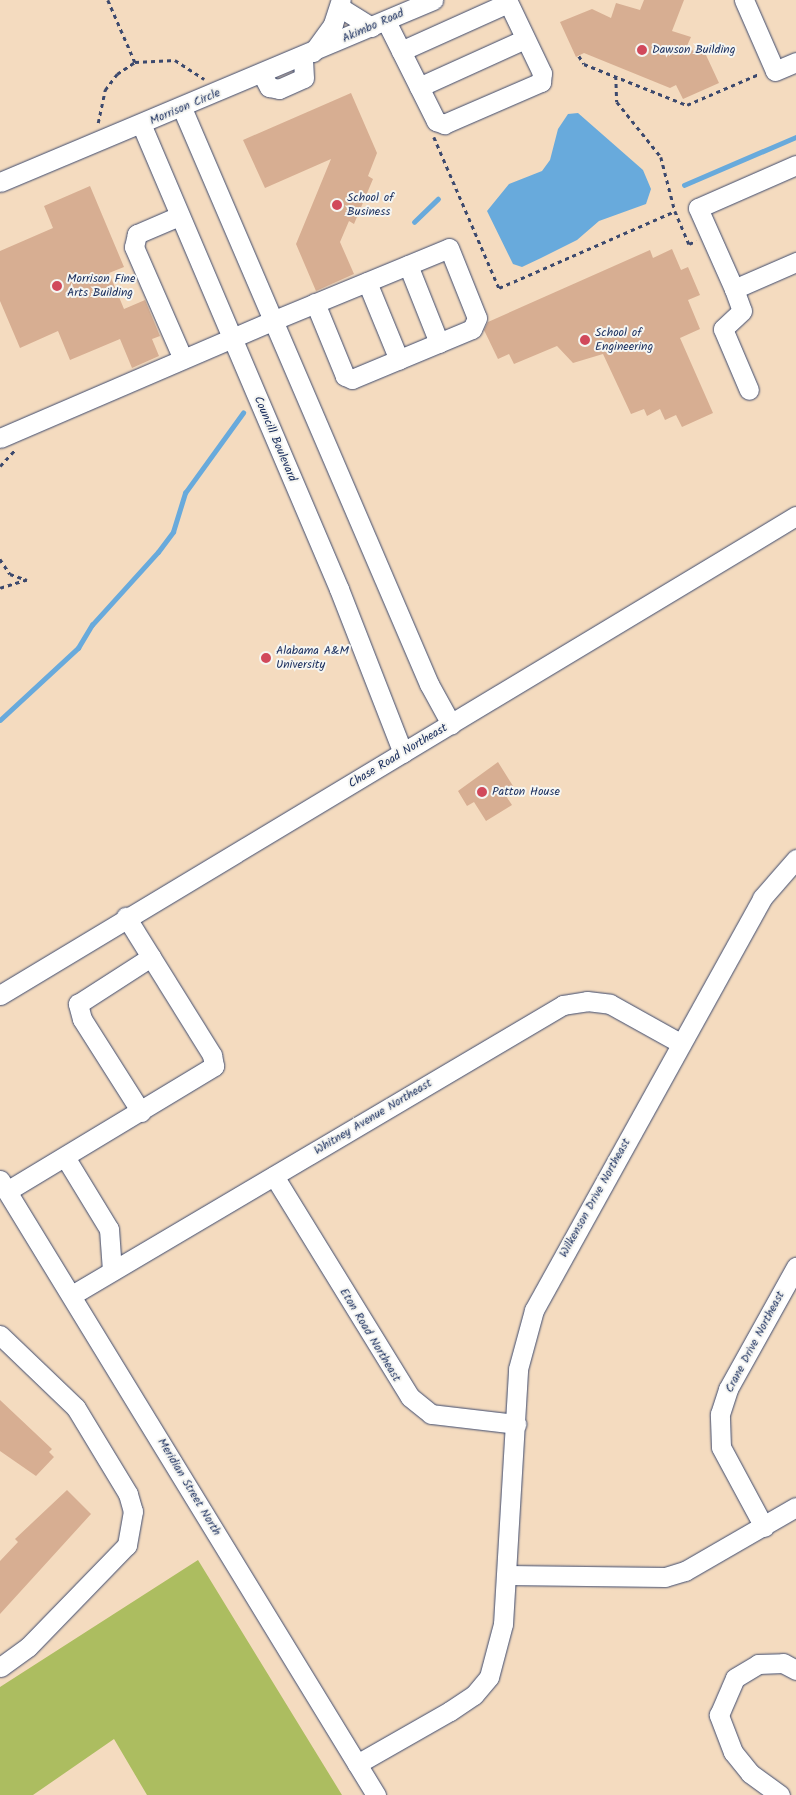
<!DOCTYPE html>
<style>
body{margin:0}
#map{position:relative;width:796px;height:1795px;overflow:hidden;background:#f4dbbf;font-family:Kalam,sans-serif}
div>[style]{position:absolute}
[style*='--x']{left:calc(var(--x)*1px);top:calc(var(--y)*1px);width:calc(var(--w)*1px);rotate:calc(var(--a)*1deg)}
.green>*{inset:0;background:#acbd60}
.water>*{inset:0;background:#68aadc}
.stream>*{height:4.5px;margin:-2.25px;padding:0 2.25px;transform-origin:2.25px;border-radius:2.25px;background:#68aadc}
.building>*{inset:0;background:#d7ae92}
.path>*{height:2.5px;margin-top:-1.25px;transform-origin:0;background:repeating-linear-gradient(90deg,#3c496d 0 4px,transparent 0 8px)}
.roads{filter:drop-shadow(0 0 1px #3c496d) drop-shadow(0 0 1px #3c496d)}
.minor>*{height:19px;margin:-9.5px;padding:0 9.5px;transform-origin:9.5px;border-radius:9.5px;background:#fff}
.dots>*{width:14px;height:14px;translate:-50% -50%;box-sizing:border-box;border:2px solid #f6f6f2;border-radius:50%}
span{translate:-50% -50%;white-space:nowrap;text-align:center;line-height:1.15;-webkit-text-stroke:4px #f6f6f2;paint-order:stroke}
.street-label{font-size:12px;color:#1b2f5e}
.poi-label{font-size:12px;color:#1b2f5e}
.left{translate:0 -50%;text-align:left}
</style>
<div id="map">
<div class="green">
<i style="clip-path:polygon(198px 1560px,342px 1795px,147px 1795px,114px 1739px,33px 1795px,0 1795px,0 1687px)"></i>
</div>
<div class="water">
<i style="clip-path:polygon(578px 113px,643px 170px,651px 189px,646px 204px,599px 221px,577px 240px,541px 258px,522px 267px,513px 264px,487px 211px,509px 184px,542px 171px,550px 160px,558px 129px,568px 114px)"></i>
</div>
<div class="stream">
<i style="--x:684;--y:185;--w:122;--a:-23.2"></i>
<i style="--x:414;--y:222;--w:33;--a:-44"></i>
<i style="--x:0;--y:720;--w:106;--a:-42.7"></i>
<i style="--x:78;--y:648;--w:27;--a:-59"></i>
<i style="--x:92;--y:625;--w:98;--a:-47.9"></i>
<i style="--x:158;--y:552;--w:25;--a:-53"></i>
<i style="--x:173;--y:532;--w:41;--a:-72.9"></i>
<i style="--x:185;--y:493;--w:99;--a:-54.1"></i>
</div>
<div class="building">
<i style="clip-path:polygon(644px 0,684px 0,672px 31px,691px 37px,686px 48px,706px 55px,719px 83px,683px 99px,676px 85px,670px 88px,584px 53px,576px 57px,560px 22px,592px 9px,611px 18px,616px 3px,640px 10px)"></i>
<i style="clip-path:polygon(351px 93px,377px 153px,368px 176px,373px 179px,354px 224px,349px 221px,340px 242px,354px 274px,316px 291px,296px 244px,331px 159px,265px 188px,243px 140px)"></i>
<i style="clip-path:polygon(90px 186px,124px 267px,109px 273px,124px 309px,145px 300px,160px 336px,152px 339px,159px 356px,132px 368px,120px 339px,70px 360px,58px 331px,20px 348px,0 301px,0 251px,53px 228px,44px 206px)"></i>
<i style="clip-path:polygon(672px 249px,681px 270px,688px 267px,700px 295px,688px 300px,700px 329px,680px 338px,713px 413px,682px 427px,676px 415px,665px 420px,660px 409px,647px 416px,644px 409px,631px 414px,603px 354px,573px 363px,557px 346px,514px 364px,509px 354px,498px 359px,484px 330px,488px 322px,650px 250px,653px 258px)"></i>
<i style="clip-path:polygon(498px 762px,513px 786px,504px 793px,512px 805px,486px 821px,474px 802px,467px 806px,458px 791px)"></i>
<i style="clip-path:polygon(0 1400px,52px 1449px,49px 1452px,54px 1457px,36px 1476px,0 1451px)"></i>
<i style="clip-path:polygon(67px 1490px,91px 1514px,0 1614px,0 1561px,18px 1542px,15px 1539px)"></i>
</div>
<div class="path">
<i style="--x:108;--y:0;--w:68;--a:66.5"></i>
<i style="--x:579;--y:56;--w:9;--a:58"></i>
<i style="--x:584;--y:64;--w:111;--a:21.7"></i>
<i style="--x:687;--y:105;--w:78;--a:-23.3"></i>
<i style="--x:616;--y:76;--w:26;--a:88"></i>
<i style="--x:617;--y:102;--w:70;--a:51.3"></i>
<i style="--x:661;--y:157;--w:56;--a:75.5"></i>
<i style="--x:98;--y:123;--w:34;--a:-78"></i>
<i style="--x:105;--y:90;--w:20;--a:-53"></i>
<i style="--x:117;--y:74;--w:22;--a:-34"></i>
<i style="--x:135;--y:62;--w:40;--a:-2.9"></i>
<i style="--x:175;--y:60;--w:35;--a:33"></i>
<i style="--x:434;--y:137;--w:164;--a:66.7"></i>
<i style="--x:499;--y:288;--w:192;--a:-23.6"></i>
<i style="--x:675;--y:211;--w:36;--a:67"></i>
<i style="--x:689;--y:244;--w:8;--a:-23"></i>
<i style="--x:0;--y:466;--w:21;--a:-47"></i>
<i style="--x:0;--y:559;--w:18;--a:56"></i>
<i style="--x:10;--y:574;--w:18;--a:19"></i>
<i style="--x:27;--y:580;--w:28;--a:163"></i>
</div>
<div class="roads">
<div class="minor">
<i style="--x:744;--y:0;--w:77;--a:66.4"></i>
<i style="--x:775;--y:71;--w:23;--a:-23"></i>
<i style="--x:341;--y:8;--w:36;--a:32"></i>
<i style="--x:386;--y:21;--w:112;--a:63.4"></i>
<i style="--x:436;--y:121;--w:9;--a:21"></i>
<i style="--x:444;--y:124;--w:106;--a:-23.4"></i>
<i style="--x:541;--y:82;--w:9;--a:-84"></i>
<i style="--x:542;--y:73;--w:81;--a:-115.6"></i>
<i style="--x:401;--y:51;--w:117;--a:-24.2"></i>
<i style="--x:313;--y:52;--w:34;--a:-54"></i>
<i style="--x:333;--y:24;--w:25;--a:-72"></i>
<i style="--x:262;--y:74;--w:15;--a:62"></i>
<i style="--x:269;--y:87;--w:10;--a:11"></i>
<i style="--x:279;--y:89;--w:27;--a:-24"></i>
<i style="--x:304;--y:78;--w:21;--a:-93"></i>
<i style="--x:419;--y:87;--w:116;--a:-24.4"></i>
<i style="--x:182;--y:108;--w:627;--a:66.79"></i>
<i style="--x:429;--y:684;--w:46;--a:61.2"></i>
<i style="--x:142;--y:126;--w:503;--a:66.95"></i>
<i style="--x:339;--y:589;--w:176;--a:68.7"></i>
<i style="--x:796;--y:165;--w:107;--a:156.3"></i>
<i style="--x:698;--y:208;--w:89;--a:66"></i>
<i style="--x:734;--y:289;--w:68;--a:-23.5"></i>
<i style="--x:0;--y:182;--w:470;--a:-22.8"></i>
<i style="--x:179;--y:216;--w:46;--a:156.8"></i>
<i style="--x:137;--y:234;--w:13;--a:103"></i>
<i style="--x:134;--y:247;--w:122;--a:66.4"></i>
<i style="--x:408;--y:265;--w:84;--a:68.3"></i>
<i style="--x:367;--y:282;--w:84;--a:67.7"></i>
<i style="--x:734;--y:289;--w:23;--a:70"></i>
<i style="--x:742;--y:311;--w:26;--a:137"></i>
<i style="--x:723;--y:329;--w:66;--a:66.9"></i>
<i style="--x:0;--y:438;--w:296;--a:-23.3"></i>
<i style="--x:272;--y:321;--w:191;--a:-22.4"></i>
<i style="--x:449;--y:248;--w:75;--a:68.2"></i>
<i style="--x:477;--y:318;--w:12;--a:114"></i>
<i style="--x:472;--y:329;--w:130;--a:157.4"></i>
<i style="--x:352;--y:379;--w:8;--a:-157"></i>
<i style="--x:345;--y:376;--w:79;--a:-112.3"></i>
<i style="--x:0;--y:995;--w:929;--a:-31.04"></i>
<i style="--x:141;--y:1112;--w:110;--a:-122.4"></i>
<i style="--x:82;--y:1019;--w:16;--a:-105"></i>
<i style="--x:78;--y:1004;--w:87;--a:-32.8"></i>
<i style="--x:65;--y:1157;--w:84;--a:58.6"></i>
<i style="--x:109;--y:1229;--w:42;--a:85.9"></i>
<i style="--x:274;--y:1176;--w:259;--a:58.4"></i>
<i style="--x:410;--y:1397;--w:27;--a:39"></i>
<i style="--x:431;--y:1414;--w:86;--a:6.7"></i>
<i style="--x:0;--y:1180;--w:721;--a:58.56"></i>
<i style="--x:7;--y:1191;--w:242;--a:-31.1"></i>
<i style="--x:214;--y:1066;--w:11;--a:-100"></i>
<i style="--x:212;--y:1055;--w:163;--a:-121.9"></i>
<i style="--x:72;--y:1295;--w:570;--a:-30.57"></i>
<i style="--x:563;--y:1005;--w:24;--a:-9"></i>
<i style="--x:587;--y:1001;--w:23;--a:7"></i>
<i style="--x:610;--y:1004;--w:80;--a:29.1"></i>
<i style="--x:0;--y:1335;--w:105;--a:43.8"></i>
<i style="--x:76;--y:1408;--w:100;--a:58.8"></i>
<i style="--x:128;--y:1494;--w:18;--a:74"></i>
<i style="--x:133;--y:1511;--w:35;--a:100"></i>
<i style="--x:127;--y:1545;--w:142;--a:134.1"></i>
<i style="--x:28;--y:1647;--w:34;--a:144"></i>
<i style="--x:764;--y:1527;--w:91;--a:-118.3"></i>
<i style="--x:721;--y:1447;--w:33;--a:-92"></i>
<i style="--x:720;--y:1414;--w:26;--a:-72"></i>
<i style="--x:728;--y:1389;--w:140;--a:-60.9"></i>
<i style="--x:507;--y:1575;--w:158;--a:0.7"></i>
<i style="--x:665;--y:1577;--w:21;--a:-17"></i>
<i style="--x:685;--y:1571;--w:128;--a:-30"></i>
<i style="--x:357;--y:1764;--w:107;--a:-29.7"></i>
<i style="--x:450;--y:1711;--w:29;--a:-34"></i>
<i style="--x:474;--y:1695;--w:23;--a:-50"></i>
<i style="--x:489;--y:1677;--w:55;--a:-75.2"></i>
<i style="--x:503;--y:1624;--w:255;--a:-86.6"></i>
<i style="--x:518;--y:1369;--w:61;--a:-74.8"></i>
<i style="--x:534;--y:1310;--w:471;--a:-61"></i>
<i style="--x:762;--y:898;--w:52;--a:-48.9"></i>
<i style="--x:780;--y:1795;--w:37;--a:-144"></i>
<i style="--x:750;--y:1773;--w:27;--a:-129"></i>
<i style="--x:733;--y:1752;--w:40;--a:-111"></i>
<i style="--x:719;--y:1715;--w:40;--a:-66.6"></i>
<i style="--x:735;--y:1678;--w:27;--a:-31"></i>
<i style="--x:758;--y:1664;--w:25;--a:-2"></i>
<i style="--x:783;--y:1663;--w:15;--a:28"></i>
</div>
</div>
<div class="dots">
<i style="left:642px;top:50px;background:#d1495b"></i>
<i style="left:337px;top:205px;background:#d1495b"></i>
<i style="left:57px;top:286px;background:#d1495b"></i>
<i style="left:585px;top:340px;background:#d1495b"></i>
<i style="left:266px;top:658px;background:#d1495b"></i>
<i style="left:482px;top:792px;background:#d1495b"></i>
</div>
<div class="street-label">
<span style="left:373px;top:26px;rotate:-24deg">Akimbo Road</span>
<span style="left:185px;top:107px;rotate:-23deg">Morrison Circle</span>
<span style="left:275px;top:439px;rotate:67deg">Councill Boulevard</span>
<span style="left:398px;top:756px;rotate:-31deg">Chase Road Northeast</span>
<span style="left:373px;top:1117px;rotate:-31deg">Whitney Avenue Northeast</span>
<span style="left:595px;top:1198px;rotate:-61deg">Wilkenson Drive Northeast</span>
<span style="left:370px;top:1335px;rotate:59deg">Eton Road Northeast</span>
<span style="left:755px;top:1342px;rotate:-62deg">Crane Drive Northeast</span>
<span style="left:189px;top:1487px;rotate:59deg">Meridian Street North</span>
</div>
<div class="poi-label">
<span class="left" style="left:652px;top:50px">Dawson Building</span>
<span class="left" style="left:347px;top:205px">School of<br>Business</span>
<span class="left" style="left:67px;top:286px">Morrison Fine<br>Arts Building</span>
<span class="left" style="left:595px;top:340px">School of<br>Engineering</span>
<span class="left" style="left:276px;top:658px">Alabama A&amp;M<br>University</span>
<span class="left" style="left:492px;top:792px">Patton House</span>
</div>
</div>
